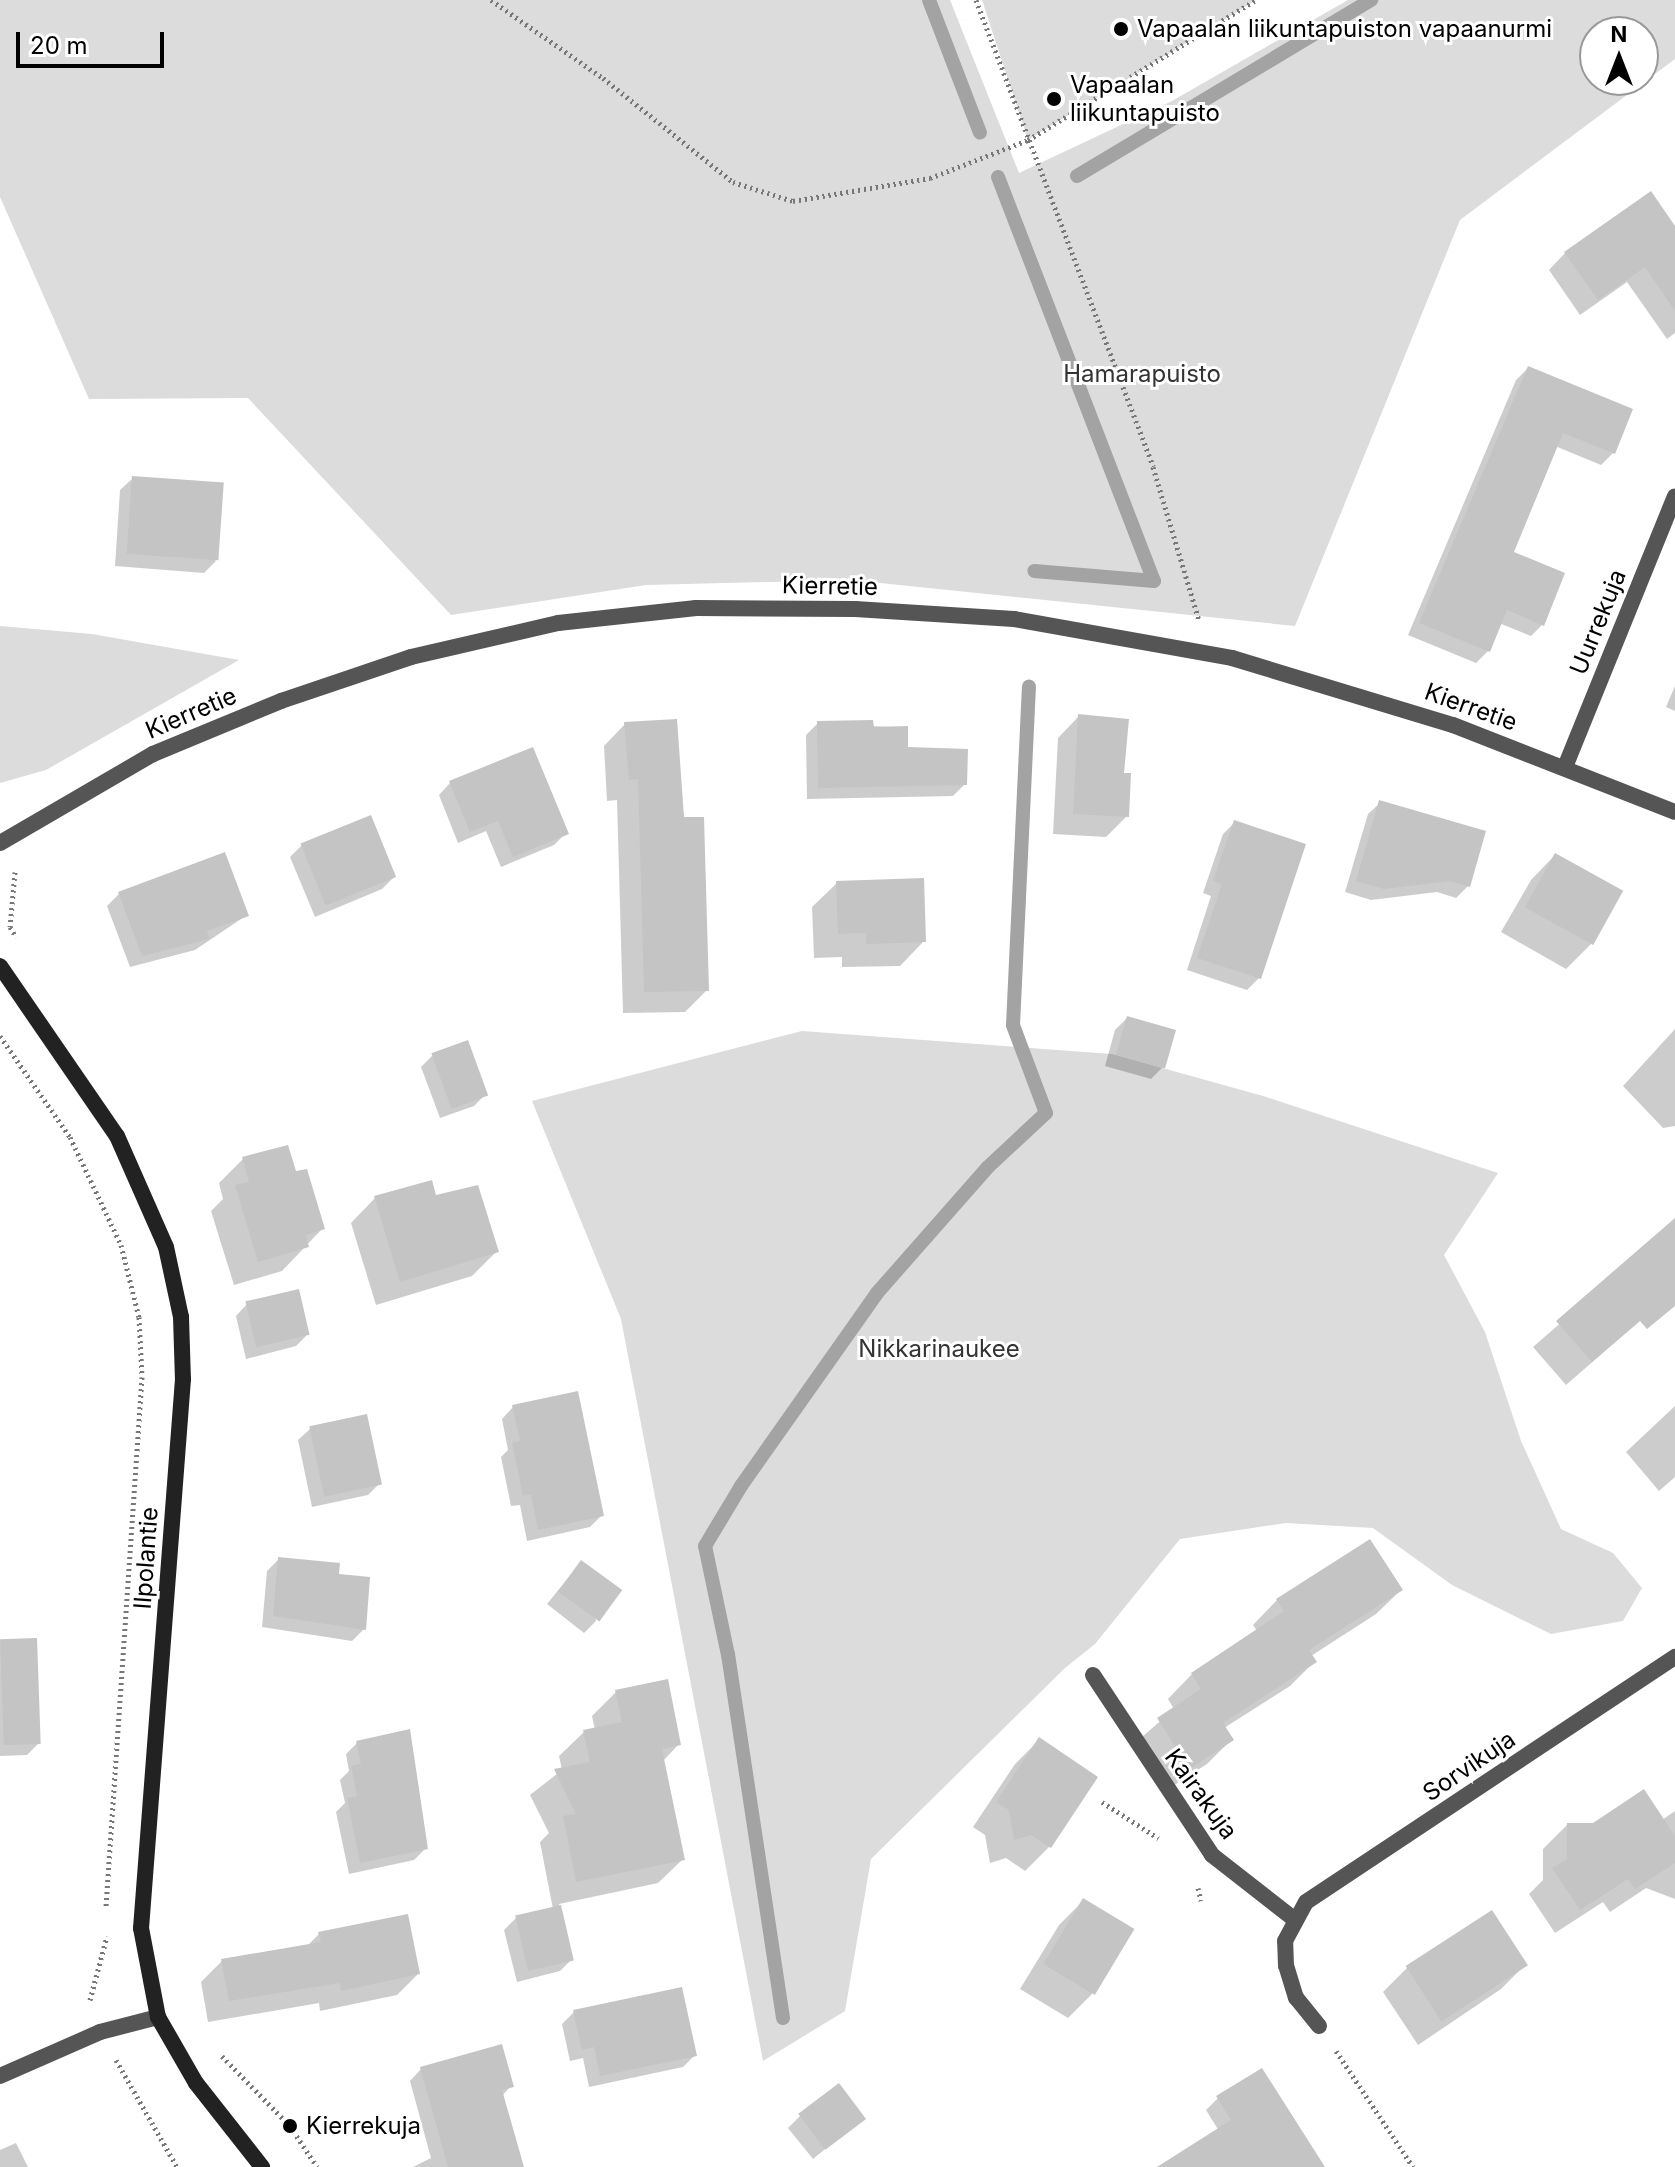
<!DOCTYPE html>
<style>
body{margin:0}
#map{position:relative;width:1675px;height:2167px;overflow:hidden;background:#fff;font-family:Inter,sans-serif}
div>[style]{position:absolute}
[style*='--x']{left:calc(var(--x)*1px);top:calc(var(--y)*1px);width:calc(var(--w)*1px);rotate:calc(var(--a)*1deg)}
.green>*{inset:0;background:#dcdcdc}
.shadow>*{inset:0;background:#0003}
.stream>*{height:14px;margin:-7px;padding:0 7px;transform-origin:7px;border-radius:7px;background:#a3a3a3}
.building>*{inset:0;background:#c4c4c4;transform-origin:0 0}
.path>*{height:5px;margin-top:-2.5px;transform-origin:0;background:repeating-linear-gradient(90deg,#777 0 2px,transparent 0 6px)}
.lane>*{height:16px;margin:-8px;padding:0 8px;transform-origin:8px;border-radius:8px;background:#555}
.street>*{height:16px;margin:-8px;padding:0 8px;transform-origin:8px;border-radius:8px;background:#555}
.secondary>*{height:16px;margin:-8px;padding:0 8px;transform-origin:8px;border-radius:8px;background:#222}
.dots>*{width:22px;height:22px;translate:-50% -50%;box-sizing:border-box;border:4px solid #fff;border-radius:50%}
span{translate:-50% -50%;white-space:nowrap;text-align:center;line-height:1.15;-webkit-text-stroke:6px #fff;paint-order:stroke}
.poi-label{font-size:24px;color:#000}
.left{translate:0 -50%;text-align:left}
.park-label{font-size:24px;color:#333}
.street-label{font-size:24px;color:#000}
.north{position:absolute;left:1579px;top:16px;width:80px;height:80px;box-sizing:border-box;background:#fff;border:2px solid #999;border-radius:50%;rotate:0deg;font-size:22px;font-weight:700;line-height:32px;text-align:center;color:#000}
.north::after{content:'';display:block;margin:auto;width:28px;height:36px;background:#000;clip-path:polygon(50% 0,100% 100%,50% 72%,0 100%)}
.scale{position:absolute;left:16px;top:32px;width:148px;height:36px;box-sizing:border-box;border:4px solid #000;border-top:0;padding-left:10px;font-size:24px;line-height:28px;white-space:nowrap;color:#000;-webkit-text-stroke:6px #fff;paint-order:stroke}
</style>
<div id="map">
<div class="green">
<i style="clip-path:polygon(evenodd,0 0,950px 0,1019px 173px,1172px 101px,1348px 0,1675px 0,1675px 59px,1460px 220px,1295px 626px,851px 580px,646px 585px,451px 615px,248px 398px,89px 399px,0 197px,0 0,1595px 32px,1643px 32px,1643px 80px,1595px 80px,1595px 32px)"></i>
<i style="clip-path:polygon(982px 0,1256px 0,1028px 140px)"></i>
<i style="clip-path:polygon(0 626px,92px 634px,239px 660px,46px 770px,0 783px)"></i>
<i style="clip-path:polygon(802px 1031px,1112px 1054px,1263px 1096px,1498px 1173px,1444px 1255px,1485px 1332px,1521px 1441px,1561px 1529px,1613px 1553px,1642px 1588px,1623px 1621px,1551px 1634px,1452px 1585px,1373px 1528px,1286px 1523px,1180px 1539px,1095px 1644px,1065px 1668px,871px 1859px,845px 2011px,763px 2061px,621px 1319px,532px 1101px)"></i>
</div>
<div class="shadow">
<i style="clip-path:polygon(1675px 229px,1675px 333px,1667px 339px,1627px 282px,1580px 315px,1549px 270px,1565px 253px)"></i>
<i style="clip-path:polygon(1528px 368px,1613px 453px,1601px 465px,1555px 446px,1511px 553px,1542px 625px,1531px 636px,1499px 623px,1488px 651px,1476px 663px,1408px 635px,1516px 380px)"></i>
<i style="clip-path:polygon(132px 479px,216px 561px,204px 573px,115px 566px,120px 490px)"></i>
<i style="clip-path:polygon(1675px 686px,1675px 711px,1666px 707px)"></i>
<i style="clip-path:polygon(1079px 716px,1122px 775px,1127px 816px,1106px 837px,1053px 834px,1058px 738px)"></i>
<i style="clip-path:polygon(818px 723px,906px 728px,906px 749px,965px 784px,953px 796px,807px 799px,806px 735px)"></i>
<i style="clip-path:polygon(625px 724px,682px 819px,707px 990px,685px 1012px,623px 1013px,617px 800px,607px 801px,604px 746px)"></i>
<i style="clip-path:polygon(450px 783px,566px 833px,554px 845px,501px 867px,486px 831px,458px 843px,439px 795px)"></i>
<i style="clip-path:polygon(1380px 803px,1468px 886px,1456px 898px,1437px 892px,1371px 900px,1345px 892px,1368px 814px)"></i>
<i style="clip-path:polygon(1235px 822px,1259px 978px,1247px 990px,1187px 970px,1211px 896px,1203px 893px,1223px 834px)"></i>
<i style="clip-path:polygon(302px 845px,394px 877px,382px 889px,315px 917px,290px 857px)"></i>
<i style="clip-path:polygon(1555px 855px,1591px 944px,1566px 969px,1501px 932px,1531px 880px)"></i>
<i style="clip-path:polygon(837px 883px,924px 941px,900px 966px,842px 967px,842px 957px,814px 958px,812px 907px)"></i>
<i style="clip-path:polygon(119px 894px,247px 915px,195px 950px,130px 967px,107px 906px)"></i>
<i style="clip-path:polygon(1127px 1018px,1163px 1067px,1151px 1079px,1105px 1066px,1115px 1030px)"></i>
<i style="clip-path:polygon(1675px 1029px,1675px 1126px,1663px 1128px,1623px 1086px)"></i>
<i style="clip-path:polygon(433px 1055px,486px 1094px,474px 1106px,440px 1118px,421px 1067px)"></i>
<i style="clip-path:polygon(243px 1159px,295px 1173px,322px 1229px,282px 1271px,234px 1285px,211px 1211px,223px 1199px,219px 1183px)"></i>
<i style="clip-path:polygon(375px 1198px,496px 1252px,472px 1276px,376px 1305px,351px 1223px)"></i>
<i style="clip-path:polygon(1675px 1223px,1675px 1290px,1566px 1385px,1533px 1347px)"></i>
<i style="clip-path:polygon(247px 1304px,308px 1334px,296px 1346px,246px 1359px,236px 1316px)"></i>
<i style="clip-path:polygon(1675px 1406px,1675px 1477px,1659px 1491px,1626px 1452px)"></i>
<i style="clip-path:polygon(513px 1407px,602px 1515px,590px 1527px,527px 1541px,520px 1505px,511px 1506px,501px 1457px,508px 1450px,502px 1419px)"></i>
<i style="clip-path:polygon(310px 1429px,380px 1483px,368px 1495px,312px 1507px,298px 1440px)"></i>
<i style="clip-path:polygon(279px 1559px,337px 1576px,364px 1629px,352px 1641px,262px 1627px,267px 1571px)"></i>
<i style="clip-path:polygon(581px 1562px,596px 1621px,584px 1633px,547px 1604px)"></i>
<i style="clip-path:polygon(1401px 1590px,1376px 1614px,1311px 1656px,1314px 1662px,1290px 1686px,1224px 1728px,1231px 1740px,1207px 1764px,1165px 1791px,1134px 1744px,1174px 1709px,1168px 1699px,1192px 1674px,1257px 1631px,1253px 1625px,1277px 1600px)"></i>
<i style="clip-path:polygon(0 1642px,39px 1743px,27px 1755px,0 1756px)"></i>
<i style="clip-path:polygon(616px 1692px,679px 1744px,663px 1761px,683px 1859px,658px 1883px,559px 1904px,572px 1959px,560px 1971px,517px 1982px,504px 1930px,516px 1918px,553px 1909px,540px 1842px,549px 1833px,530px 1795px,562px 1770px,559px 1756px,584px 1732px,595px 1730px,592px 1716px)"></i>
<i style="clip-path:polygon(1039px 1740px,1049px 1847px,1025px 1871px,1006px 1858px,990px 1863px,985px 1835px,973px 1827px,1015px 1764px)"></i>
<i style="clip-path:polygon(357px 1743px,426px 1848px,414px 1860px,349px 1874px,336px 1812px,345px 1803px,340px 1780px,349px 1771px,346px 1754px)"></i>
<i style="clip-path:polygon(1675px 1811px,1675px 1899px,1646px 1888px,1610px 1912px,1603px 1902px,1555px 1933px,1529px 1894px,1543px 1880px,1543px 1849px,1567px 1825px,1662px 1820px)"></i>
<i style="clip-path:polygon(1083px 1901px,1092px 1994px,1068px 2018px,1020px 1989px,1059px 1925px)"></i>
<i style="clip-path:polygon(319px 1934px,418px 1974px,397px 1995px,320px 2011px,319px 2003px,208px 2022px,201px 1982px,222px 1961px,306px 1947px)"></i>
<i style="clip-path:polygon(1525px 1965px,1501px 1989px,1418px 2045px,1383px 1992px,1407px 1968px)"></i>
<i style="clip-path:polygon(574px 2012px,695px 2055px,683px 2067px,589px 2087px,583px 2058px,570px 2061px,562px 2024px)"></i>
<i style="clip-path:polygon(421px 2069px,511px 2086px,502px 2096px,521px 2167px,413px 2167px,431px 2158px,410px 2081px)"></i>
<i style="clip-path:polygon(1218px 2098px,1322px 2167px,1176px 2167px,1219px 2131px,1206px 2110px)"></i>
<i style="clip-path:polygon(800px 2116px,863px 2118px,813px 2159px,788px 2128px)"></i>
<i style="clip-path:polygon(16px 2143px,28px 2167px,0 2167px,0 2150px)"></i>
</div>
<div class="stream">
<i style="--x:929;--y:0;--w:142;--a:69"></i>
<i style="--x:1077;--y:176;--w:343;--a:-30.9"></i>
<i style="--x:998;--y:177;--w:433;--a:68.9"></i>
<i style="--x:1154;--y:581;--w:120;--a:-175.2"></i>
<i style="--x:783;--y:2018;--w:367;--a:-98.6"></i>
<i style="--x:728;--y:1655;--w:111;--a:-101.9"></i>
<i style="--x:705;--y:1546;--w:70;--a:-59"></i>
<i style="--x:741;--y:1486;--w:236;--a:-54.8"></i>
<i style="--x:877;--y:1293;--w:168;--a:-48.6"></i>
<i style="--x:988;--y:1167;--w:79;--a:-43"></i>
<i style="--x:1046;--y:1113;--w:94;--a:-110.6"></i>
<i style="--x:1013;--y:1025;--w:339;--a:-87.3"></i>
</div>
<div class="building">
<i style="clip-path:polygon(1651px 191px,1675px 226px,1675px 311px,1645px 267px,1598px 300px,1564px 252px)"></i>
<i style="clip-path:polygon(1528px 366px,1633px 409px,1615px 454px,1563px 433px,1514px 552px,1565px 573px,1544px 626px,1507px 610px,1490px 652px,1419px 623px)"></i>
<i style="left:132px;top:476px;width:92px;height:78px;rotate:4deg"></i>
<i style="clip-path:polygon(1078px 714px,1129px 719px,1124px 773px,1131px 773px,1129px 817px,1073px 814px)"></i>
<i style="clip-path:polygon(677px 719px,684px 817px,704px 817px,709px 991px,644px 992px,638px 779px,629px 780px,624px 722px)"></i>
<i style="clip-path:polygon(873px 720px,874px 727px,908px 726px,908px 747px,968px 749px,967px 785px,818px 788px,817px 721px)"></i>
<i style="clip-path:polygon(533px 747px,569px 834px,513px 857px,498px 821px,470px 832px,449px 781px)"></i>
<i style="clip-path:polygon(1379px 800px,1486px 831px,1470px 887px,1450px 881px,1384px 889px,1356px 881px)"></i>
<i style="left:371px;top:815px;width:67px;height:76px;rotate:68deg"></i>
<i style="clip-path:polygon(1234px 820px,1306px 844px,1261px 979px,1197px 958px,1222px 884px,1213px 881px)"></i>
<i style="clip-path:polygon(225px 852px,249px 916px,207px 931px,209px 939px,142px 956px,118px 892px)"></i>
<i style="left:1555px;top:853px;width:78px;height:62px;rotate:29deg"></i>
<i style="clip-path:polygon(924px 878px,926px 942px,866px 944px,866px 933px,838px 934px,836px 881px)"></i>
<i style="left:1127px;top:1016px;width:51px;height:40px;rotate:16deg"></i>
<i style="left:468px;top:1040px;width:59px;height:39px;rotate:70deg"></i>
<i style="clip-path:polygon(288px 1145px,296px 1171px,307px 1169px,325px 1229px,306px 1235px,309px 1247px,258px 1262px,235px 1185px,249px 1182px,242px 1157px)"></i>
<i style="clip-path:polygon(432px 1180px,436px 1195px,478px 1185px,499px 1252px,400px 1282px,374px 1196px)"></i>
<i style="clip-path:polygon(1675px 1218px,1675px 1306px,1647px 1329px,1640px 1321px,1592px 1362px,1556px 1321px)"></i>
<i style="left:299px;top:1289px;width:47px;height:55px;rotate:77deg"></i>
<i style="clip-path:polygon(578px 1391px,604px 1516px,538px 1530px,531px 1494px,523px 1496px,512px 1443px,520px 1441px,512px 1405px)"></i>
<i style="left:367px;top:1414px;width:72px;height:59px;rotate:78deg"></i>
<i style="clip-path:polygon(1370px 1539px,1403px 1590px,1309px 1650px,1317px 1662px,1223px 1723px,1234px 1740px,1190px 1769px,1157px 1718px,1201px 1689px,1191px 1673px,1284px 1611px,1276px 1599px)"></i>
<i style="clip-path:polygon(278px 1557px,340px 1563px,339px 1574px,370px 1577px,366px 1630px,273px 1616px)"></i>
<i style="left:581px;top:1560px;width:51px;height:39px;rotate:36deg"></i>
<i style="left:37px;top:1638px;width:106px;height:37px;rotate:88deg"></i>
<i style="clip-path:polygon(668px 1679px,681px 1745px,662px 1749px,685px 1860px,576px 1882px,563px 1816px,576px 1814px,554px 1769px,590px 1762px,583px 1730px,622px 1722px,615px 1690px)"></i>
<i style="clip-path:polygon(410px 1729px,428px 1849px,360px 1863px,347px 1798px,357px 1796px,351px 1766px,361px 1764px,356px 1741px)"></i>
<i style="clip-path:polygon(1039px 1737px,1098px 1777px,1051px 1848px,1031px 1835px,1014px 1840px,1009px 1810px,996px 1802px)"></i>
<i style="clip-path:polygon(1644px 1789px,1675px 1836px,1675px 1863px,1635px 1889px,1628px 1879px,1580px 1910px,1552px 1868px,1567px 1859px,1567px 1823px,1593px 1823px)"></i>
<i style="left:1083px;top:1898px;width:60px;height:77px;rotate:31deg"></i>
<i style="left:561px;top:1905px;width:57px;height:47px;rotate:77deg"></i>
<i style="left:1492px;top:1910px;width:66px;height:103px;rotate:57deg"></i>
<i style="clip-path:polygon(408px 1914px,420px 1974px,341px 1991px,340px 1983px,229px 2001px,221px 1959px,321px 1942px,318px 1932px)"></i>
<i style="clip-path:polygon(682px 1987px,697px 2056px,600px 2076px,594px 2047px,582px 2050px,573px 2010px)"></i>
<i style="clip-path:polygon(502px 2044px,514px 2087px,502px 2090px,524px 2167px,448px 2167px,420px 2067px)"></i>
<i style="clip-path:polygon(1262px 2068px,1325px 2167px,1157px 2167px,1231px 2120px,1216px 2096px)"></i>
<i style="left:839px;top:2083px;width:45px;height:51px;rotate:53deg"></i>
</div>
<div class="path">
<i style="--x:491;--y:0;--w:136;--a:34.9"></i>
<i style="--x:603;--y:78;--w:166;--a:38.7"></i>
<i style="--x:733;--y:182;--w:63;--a:17.6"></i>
<i style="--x:793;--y:201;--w:139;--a:-9.5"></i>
<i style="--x:930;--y:178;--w:105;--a:-21.2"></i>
<i style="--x:1028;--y:140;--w:268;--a:-31.6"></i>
<i style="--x:976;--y:0;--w:499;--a:69.2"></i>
<i style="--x:1153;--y:467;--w:160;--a:73.3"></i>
<i style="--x:15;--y:872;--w:55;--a:95.2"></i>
<i style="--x:10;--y:927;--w:12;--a:59"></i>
<i style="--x:0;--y:1036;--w:123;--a:55.3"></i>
<i style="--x:70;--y:1137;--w:119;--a:64.7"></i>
<i style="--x:121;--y:1245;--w:74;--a:76"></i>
<i style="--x:139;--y:1317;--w:60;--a:87.1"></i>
<i style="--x:142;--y:1377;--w:531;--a:93.89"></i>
<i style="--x:1102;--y:1802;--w:67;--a:32.7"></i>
<i style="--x:1198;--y:1888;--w:13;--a:77"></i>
<i style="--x:90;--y:2000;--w:66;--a:-75.1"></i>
<i style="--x:1336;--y:2051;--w:139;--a:56.4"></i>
<i style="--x:222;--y:2056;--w:98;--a:45.8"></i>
<i style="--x:290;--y:2126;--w:49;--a:56.6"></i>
<i style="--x:116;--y:2060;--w:123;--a:60.3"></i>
</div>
<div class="lane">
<i style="--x:1093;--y:1675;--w:216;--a:56.5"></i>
<i style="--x:1212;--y:1855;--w:104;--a:38"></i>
</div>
<div class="street">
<i style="--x:1565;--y:767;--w:292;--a:-67.9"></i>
<i style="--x:0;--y:843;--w:177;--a:-30.2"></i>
<i style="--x:153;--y:754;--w:139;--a:-22.5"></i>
<i style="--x:281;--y:701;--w:137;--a:-18.7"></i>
<i style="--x:411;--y:657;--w:151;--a:-13"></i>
<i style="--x:558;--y:623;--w:139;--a:-6.2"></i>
<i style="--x:696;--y:608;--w:159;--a:0.4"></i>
<i style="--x:855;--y:609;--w:159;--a:3.6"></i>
<i style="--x:1014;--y:619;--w:221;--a:10.1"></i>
<i style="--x:1232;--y:658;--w:231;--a:16.9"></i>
<i style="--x:1453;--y:725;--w:238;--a:21.4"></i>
<i style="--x:1319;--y:2026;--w:36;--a:-129"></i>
<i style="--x:1296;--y:1998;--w:34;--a:-107"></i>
<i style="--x:1286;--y:1966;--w:25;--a:-92"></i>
<i style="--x:1285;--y:1941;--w:44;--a:-61.7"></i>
<i style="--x:1306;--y:1902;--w:443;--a:-33.6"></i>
<i style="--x:0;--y:2076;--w:109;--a:-23.7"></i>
<i style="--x:100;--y:2032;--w:60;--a:-14.5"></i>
</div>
<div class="secondary">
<i style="--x:0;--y:966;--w:206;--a:55.5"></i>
<i style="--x:117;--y:1136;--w:121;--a:66.2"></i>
<i style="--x:166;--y:1247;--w:72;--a:77.9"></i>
<i style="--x:181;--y:1317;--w:62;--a:88.2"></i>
<i style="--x:183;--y:1379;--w:551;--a:94.37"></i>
<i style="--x:141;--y:1928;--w:91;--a:79.2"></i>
<i style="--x:158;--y:2017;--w:76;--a:60.1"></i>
<i style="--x:196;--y:2083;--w:107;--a:51.8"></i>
</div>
<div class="dots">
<i style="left:1121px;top:29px;background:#000"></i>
<i style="left:1054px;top:99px;background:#000"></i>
<i style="left:290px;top:2126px;background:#000"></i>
</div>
<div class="poi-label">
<span class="left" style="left:1137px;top:29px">Vapaalan liikuntapuiston vapaanurmi</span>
<span class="left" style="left:1070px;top:99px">Vapaalan<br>liikuntapuisto</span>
<span class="left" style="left:306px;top:2126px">Kierrekuja</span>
</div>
<div class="park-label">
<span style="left:1142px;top:374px">Hamarapuisto</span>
<span style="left:939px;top:1349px">Nikkarinaukee</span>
</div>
<div class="street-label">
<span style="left:830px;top:586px;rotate:1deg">Kierretie</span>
<span style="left:1598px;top:622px;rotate:-68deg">Uurrekuja</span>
<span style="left:1471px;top:707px;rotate:20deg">Kierretie</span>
<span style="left:191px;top:713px;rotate:-23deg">Kierretie</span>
<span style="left:146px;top:1558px;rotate:-86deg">Ilpolantie</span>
<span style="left:1469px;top:1766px;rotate:-34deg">Sorvikuja</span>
<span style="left:1201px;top:1794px;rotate:54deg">Kairakuja</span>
</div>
<div class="north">N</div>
<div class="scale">20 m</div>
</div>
